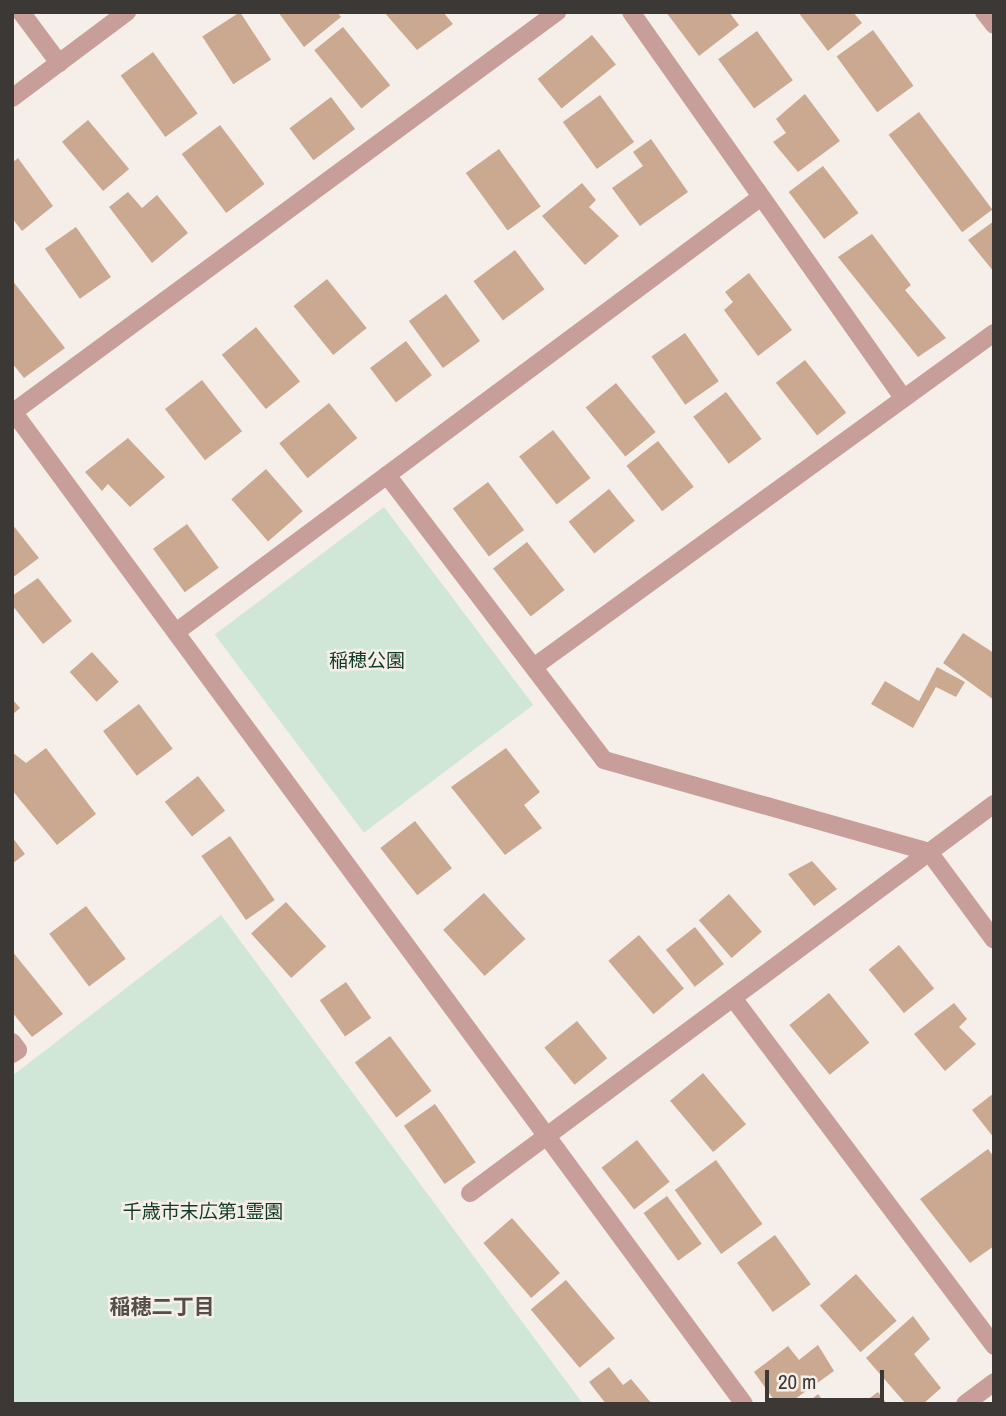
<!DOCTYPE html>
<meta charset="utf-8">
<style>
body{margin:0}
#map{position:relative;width:1006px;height:1416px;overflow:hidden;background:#f6eee9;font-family:"Archivo Narrow","Noto Sans JP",sans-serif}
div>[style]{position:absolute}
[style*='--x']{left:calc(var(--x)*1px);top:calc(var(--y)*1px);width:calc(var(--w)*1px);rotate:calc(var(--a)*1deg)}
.green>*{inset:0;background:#d0e6d6;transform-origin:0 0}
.building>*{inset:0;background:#cba991;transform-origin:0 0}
.minor>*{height:18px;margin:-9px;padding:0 9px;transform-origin:9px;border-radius:9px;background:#c89e9a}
.tertiary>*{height:18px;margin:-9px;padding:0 9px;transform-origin:9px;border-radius:9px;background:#c89e9a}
span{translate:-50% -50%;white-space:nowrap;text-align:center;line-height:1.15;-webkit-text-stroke:5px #f6eee9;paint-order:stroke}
.park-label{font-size:19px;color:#113c23}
.neighbourhood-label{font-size:21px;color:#544e49;font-weight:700}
.frame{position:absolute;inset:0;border:14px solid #3b3836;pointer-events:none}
.scale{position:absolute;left:765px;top:1370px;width:119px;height:32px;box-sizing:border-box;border:4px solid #3b3836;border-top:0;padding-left:9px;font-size:21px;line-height:24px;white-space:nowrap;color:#3b3836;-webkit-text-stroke:5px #f6eee9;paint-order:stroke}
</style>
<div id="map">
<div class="green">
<i style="left:384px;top:507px;width:248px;height:212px;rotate:53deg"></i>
<i style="clip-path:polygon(221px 915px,583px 1404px,12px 1404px,12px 1076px)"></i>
</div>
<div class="building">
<i style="left:240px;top:12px;width:57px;height:45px;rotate:57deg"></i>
<i style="clip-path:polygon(278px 12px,337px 12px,341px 17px,304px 47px)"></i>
<i style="clip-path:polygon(384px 12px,443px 12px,453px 24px,417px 50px)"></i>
<i style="clip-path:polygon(666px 12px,729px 12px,739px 25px,699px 56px)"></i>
<i style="clip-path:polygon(798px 12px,853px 12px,862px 23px,828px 51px)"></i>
<i style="left:343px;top:27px;width:75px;height:37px;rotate:51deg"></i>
<i style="left:873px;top:30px;width:69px;height:45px;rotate:54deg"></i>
<i style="left:757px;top:31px;width:61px;height:48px;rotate:54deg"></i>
<i style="left:592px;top:35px;width:38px;height:70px;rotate:51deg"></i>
<i style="left:153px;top:52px;width:76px;height:40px;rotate:54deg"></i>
<i style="clip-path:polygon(805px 94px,840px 141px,798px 172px,773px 142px,786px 133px,776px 119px)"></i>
<i style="left:600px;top:95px;width:58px;height:46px;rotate:54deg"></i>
<i style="left:331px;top:97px;width:40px;height:52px;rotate:53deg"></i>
<i style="left:919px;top:112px;width:122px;height:38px;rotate:53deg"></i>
<i style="left:88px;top:120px;width:64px;height:34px;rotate:50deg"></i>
<i style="left:220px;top:125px;width:74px;height:48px;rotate:53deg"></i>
<i style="clip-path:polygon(651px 139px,688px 192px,640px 226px,612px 188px,643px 166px,633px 152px)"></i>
<i style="left:499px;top:149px;width:71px;height:41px;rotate:54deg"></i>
<i style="clip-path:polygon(18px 158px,53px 206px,22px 231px,12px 218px,12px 163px)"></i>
<i style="left:823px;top:166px;width:59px;height:43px;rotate:53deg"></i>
<i style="clip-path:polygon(582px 183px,596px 200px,589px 207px,619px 236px,585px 265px,542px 216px)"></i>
<i style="clip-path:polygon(128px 192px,142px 208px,157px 195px,188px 233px,152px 263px,109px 207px)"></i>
<i style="clip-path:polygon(994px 221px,994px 272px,968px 240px)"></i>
<i style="left:76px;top:227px;width:61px;height:38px;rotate:55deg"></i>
<i style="clip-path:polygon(872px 234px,911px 285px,905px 290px,946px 338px,918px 357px,838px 257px)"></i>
<i style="left:515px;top:250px;width:49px;height:52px;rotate:53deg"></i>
<i style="clip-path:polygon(749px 273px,792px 330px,758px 356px,724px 310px,733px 302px,725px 292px)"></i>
<i style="left:327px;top:279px;width:63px;height:43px;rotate:51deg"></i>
<i style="clip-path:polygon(12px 280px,65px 348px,24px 378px,12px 363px)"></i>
<i style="left:446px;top:294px;width:58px;height:46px;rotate:54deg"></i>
<i style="left:256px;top:327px;width:70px;height:44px;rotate:51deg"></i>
<i style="left:685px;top:333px;width:59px;height:41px;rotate:55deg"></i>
<i style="left:406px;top:341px;width:43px;height:45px;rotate:53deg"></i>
<i style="left:805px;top:360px;width:67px;height:37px;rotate:52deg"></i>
<i style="left:202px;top:380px;width:65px;height:47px;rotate:52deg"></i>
<i style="left:616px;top:383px;width:63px;height:39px;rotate:51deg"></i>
<i style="left:726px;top:392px;width:59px;height:41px;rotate:53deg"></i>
<i style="left:329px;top:403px;width:45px;height:64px;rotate:51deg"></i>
<i style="left:553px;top:430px;width:61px;height:43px;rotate:52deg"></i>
<i style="clip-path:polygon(128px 438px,165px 477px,130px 507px,108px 484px,102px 491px,85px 472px)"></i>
<i style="left:658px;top:441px;width:58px;height:40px;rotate:52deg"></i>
<i style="left:266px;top:469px;width:56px;height:46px;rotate:49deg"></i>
<i style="left:488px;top:482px;width:60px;height:44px;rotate:53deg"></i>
<i style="left:609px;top:489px;width:41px;height:52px;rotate:51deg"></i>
<i style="clip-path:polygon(12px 524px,39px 558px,12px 578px)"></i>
<i style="left:187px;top:524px;width:54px;height:42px;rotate:54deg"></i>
<i style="left:527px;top:542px;width:61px;height:43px;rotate:52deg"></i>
<i style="clip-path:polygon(38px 578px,72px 621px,43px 644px,12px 605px,12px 596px)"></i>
<i style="clip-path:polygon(963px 633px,994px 653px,994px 700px,943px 663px)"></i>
<i style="left:92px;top:652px;width:40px;height:30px;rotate:48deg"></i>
<i style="clip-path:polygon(937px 667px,965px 682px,956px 697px,936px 687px,913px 728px,871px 704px,885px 681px,919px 701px)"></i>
<i style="clip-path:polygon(12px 699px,20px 708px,12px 715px)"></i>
<i style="left:139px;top:704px;width:56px;height:45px;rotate:53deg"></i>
<i style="clip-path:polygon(46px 748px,96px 814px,57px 845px,12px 790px,12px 752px,26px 763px)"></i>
<i style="clip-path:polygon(506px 748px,540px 792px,524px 805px,542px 828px,505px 855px,451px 787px)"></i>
<i style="left:198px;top:776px;width:44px;height:42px;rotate:52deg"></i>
<i style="left:415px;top:821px;width:60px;height:44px;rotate:52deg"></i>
<i style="left:230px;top:836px;width:78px;height:35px;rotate:55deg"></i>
<i style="clip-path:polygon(12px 837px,25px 854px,12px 864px)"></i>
<i style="clip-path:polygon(812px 861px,837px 889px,814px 906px,788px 874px)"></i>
<i style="left:484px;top:893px;width:62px;height:55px;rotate:48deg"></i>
<i style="left:729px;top:894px;width:50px;height:40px;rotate:49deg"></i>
<i style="left:286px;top:902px;width:60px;height:47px;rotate:48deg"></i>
<i style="left:86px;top:906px;width:66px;height:46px;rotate:53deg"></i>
<i style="left:695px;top:927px;width:47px;height:37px;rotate:52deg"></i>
<i style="left:639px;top:935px;width:70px;height:40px;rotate:50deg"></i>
<i style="left:899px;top:945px;width:56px;height:39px;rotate:51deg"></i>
<i style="clip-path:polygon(12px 951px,63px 1014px,32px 1037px,12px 1012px)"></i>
<i style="left:346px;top:982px;width:44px;height:32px;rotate:55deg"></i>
<i style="left:829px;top:993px;width:64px;height:51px;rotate:51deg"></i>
<i style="clip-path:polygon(954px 1003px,967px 1019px,959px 1027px,976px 1044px,945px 1071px,914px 1034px)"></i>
<i style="left:577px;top:1021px;width:48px;height:42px;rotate:51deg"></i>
<i style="left:390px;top:1036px;width:69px;height:44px;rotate:53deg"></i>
<i style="left:703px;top:1073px;width:67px;height:43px;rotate:50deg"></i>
<i style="clip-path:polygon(994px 1093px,994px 1138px,972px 1110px)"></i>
<i style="left:435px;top:1104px;width:71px;height:38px;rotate:55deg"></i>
<i style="left:637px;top:1140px;width:53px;height:45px;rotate:52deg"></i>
<i style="clip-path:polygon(988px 1149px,994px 1157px,994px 1246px,970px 1263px,920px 1199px)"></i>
<i style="left:716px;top:1160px;width:79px;height:51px;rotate:54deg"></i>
<i style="left:667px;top:1196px;width:59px;height:29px;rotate:54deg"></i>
<i style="left:512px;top:1218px;width:73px;height:38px;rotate:49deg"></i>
<i style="left:775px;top:1235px;width:61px;height:47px;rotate:54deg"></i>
<i style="left:856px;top:1274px;width:62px;height:48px;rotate:49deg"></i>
<i style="left:566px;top:1280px;width:76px;height:46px;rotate:50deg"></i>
<i style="clip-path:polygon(913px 1316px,930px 1339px,914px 1354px,941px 1388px,923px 1404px,906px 1404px,866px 1358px)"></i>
<i style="clip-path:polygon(818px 1345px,834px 1371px,788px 1404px,777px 1404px,754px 1372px,788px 1346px,799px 1360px)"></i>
<i style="clip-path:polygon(609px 1367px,623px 1385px,631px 1379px,652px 1404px,606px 1404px,589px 1382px)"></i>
<i style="clip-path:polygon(878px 1392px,887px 1404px,866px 1404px,864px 1402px)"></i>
<i style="clip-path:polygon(818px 1394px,826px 1404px,806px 1404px)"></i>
</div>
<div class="minor">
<i style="--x:21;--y:12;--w:64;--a:53.3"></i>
<i style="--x:631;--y:12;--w:472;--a:54.8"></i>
<i style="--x:12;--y:98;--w:144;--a:-36.8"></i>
<i style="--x:12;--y:410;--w:1234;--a:53.63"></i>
<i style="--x:12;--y:413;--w:677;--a:-36.34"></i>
<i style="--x:387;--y:475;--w:358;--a:52.7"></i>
<i style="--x:604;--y:760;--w:338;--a:15.8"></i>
<i style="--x:929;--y:852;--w:109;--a:53.5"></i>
<i style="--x:176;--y:632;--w:729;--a:-36.63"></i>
<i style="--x:535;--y:666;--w:567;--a:-35.96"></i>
<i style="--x:733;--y:998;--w:435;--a:53.1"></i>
<i style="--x:12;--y:1042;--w:10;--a:53"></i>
<i style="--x:18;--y:1050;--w:7;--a:146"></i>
<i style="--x:470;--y:1193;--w:653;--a:-36.59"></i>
<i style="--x:965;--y:1404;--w:36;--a:-37"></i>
</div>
<div class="tertiary">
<i style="--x:984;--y:12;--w:16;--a:52"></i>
</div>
<div class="park-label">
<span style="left:367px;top:661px">稲穂公園</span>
<span style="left:203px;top:1212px">千歳市末広第1霊園</span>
</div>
<div class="neighbourhood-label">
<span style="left:162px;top:1307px">稲穂二丁目</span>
</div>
<div class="frame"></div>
<div class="scale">20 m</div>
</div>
